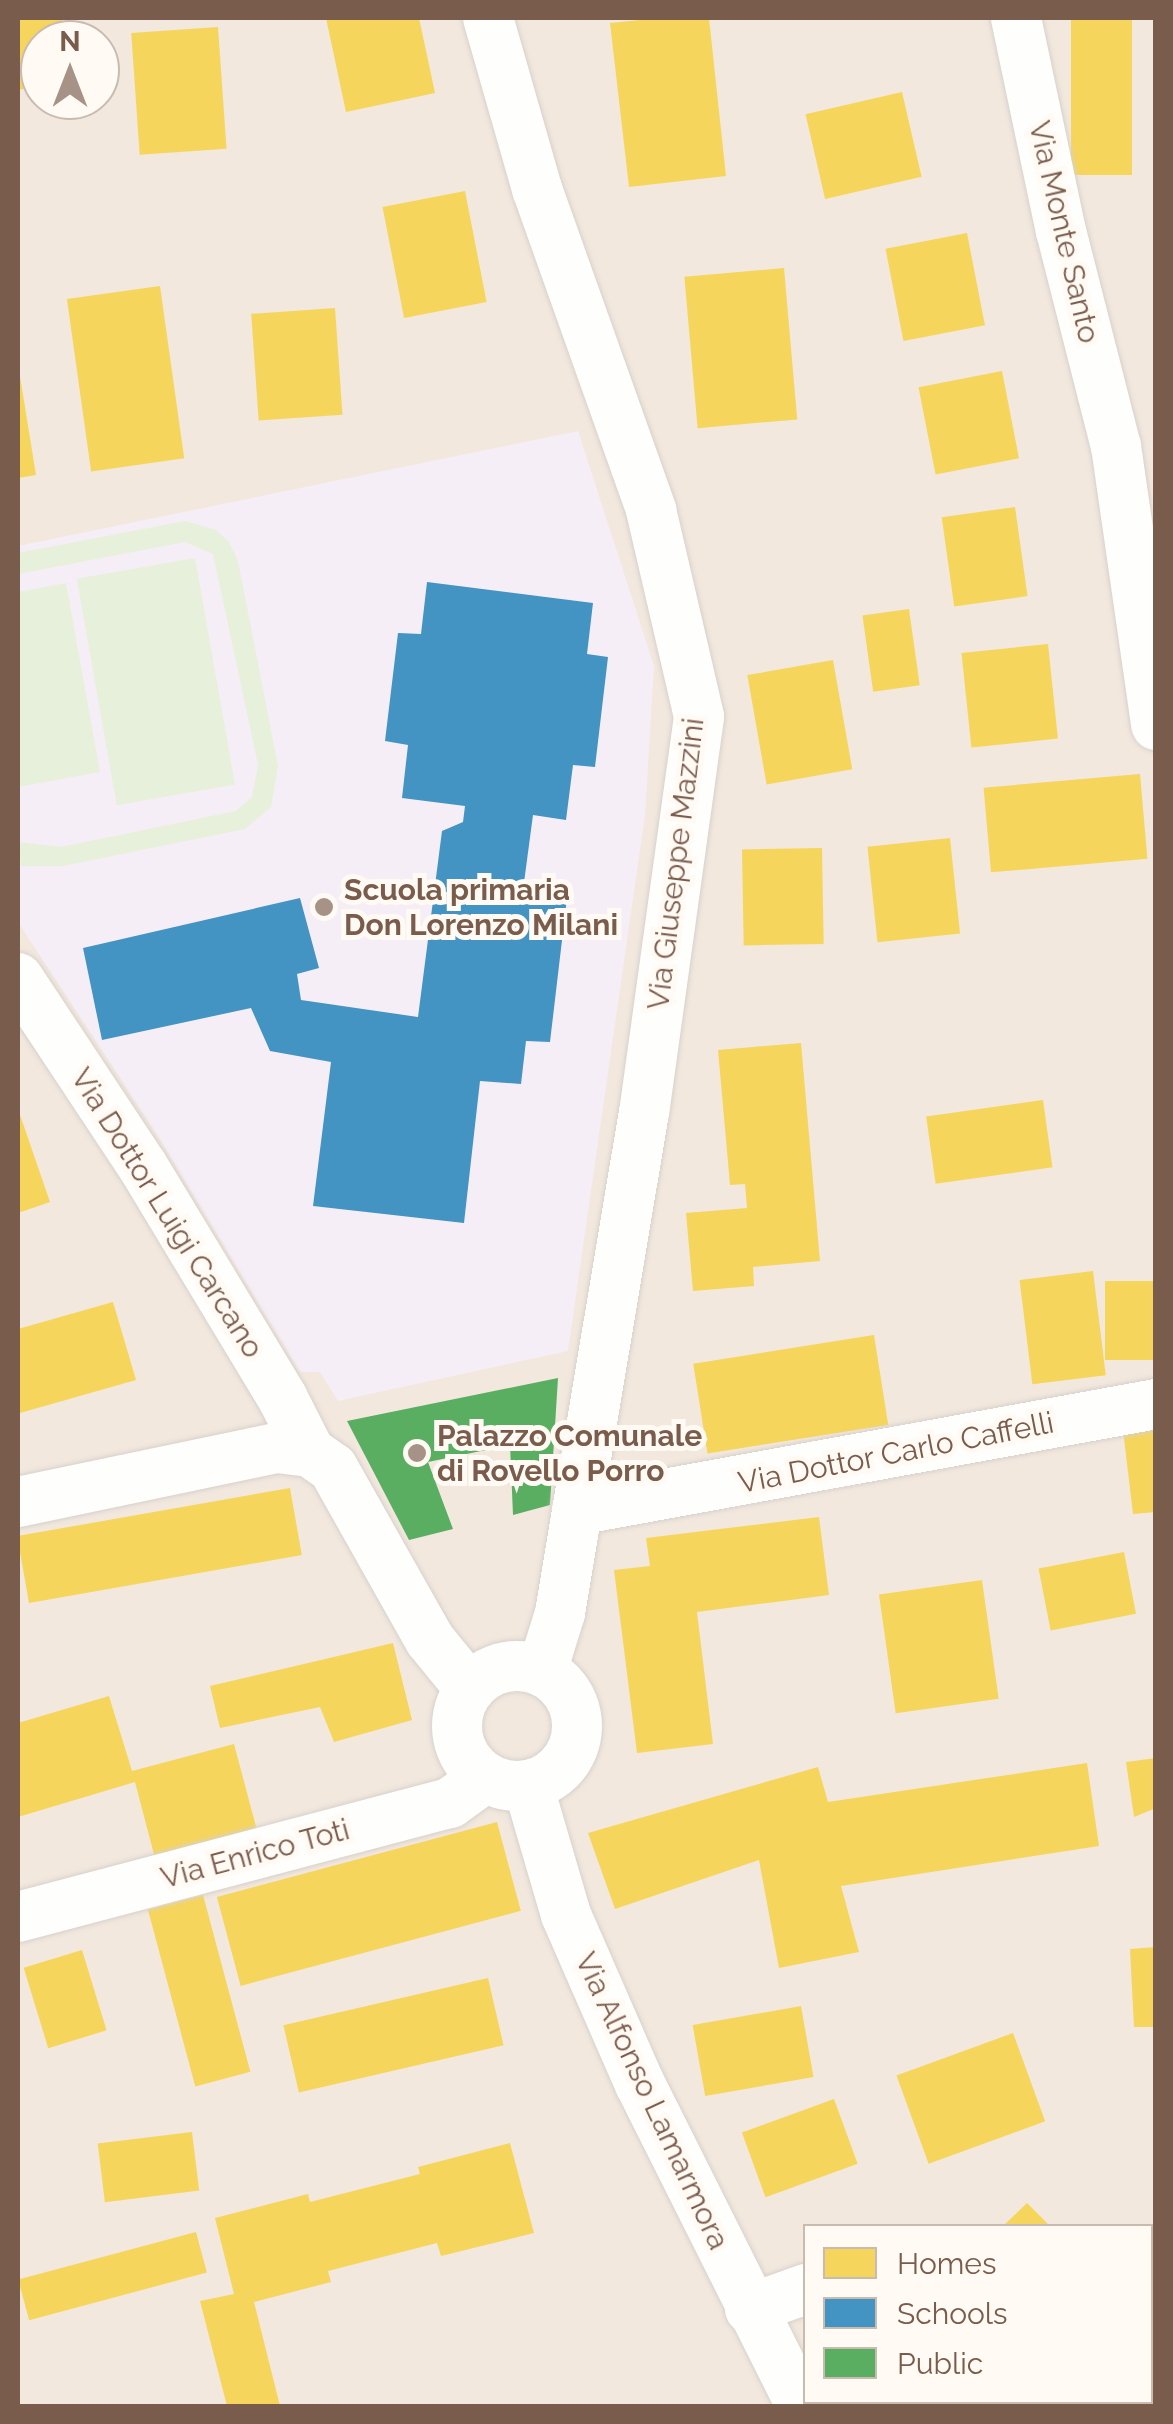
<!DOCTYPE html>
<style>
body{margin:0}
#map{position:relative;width:1173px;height:2424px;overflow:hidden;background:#f9f5f0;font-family:Raleway,sans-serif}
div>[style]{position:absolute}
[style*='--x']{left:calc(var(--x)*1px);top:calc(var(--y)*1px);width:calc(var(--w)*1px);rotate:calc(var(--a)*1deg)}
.residential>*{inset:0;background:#f2e8de}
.education>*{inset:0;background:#f6eef6}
.green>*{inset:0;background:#e7f0db;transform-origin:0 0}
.homes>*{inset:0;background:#f6d55c;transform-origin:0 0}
.schools>*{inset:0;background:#4393c3}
.public>*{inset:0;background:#5aae61}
.roads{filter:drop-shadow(0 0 2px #d7d1cb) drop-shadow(0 0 2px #d7d1cb)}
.minor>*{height:50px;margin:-25px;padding:0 25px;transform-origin:25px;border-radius:25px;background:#fefefd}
.minor>.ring{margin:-25px;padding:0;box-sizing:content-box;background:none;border:50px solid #fefefd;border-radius:50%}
.dots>*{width:28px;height:28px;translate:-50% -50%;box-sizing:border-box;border:5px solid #fffaf3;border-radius:50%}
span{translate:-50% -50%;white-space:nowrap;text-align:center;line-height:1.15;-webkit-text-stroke:10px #fffaf3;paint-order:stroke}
.street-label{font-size:30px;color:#7a5c4d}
.poi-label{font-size:30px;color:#7a5c4d;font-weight:700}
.left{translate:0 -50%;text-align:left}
.frame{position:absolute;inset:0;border:20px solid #7a5c4d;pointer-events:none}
.legend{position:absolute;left:803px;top:2224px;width:350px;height:180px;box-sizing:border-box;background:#fffaf3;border:2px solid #cabbb1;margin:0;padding:12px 18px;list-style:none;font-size:30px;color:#7a5c4d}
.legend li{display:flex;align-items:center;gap:20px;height:50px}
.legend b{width:50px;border:2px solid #cabbb1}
.north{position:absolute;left:20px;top:20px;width:100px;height:100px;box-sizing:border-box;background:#fffaf3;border:2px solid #cabbb1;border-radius:50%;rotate:0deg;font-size:28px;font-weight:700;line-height:40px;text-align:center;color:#7a5c4d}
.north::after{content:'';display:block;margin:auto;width:35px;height:45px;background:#a69286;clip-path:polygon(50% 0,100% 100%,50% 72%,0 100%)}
</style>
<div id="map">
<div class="residential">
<i style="clip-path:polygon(evenodd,18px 18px,1155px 18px,1155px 2406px,18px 2406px,18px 18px,40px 40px,100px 40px,100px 100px,40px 100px,40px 40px,18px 18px,806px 2226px,1150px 2226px,1150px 2402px,806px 2402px,806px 2226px)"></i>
</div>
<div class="education">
<i style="clip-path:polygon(578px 431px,654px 666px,645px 815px,568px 1351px,338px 1401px,320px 1372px,300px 1372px,156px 1133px,18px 922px,18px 546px)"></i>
</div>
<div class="green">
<i style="clip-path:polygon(185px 521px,216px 530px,229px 542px,238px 561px,278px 766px,271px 807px,245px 829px,63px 866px,21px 866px,18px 842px,61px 847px,236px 811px,252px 797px,258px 765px,213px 554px,185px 542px,18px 574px,18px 553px)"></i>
<i style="left:195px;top:558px;width:230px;height:120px;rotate:80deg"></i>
<i style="clip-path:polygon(66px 583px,100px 772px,18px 787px,18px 592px)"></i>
</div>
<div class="homes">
<i style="clip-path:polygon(18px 18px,62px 18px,65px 40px,40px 40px,40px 86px,18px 90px)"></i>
<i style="clip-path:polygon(326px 18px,419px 18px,435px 93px,346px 112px)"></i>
<i style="clip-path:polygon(660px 18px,709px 18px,726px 176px,629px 187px,610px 23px)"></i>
<i style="left:1071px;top:18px;width:61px;height:157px"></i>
<i style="left:218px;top:27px;width:122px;height:87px;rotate:86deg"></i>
<i style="left:902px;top:92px;width:87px;height:99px;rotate:77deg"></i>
<i style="left:465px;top:191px;width:113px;height:84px;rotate:79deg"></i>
<i style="left:967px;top:233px;width:94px;height:83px;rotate:79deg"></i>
<i style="left:784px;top:268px;width:152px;height:100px;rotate:85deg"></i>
<i style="left:160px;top:286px;width:174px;height:94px;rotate:82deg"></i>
<i style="left:335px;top:308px;width:107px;height:84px;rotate:86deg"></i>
<i style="clip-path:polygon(18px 364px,36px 475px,18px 478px)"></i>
<i style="left:1002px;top:371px;width:89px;height:85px;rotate:79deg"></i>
<i style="left:1015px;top:507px;width:90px;height:74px;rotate:82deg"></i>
<i style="left:909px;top:609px;width:77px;height:47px;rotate:82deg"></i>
<i style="left:1048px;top:644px;width:95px;height:87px;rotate:84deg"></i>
<i style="left:833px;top:660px;width:111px;height:87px;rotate:80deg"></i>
<i style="left:1140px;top:774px;width:85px;height:157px;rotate:85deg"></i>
<i style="left:950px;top:838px;width:96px;height:83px;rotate:84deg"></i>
<i style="left:822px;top:848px;width:96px;height:80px;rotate:89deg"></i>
<i style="clip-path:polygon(801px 1043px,820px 1261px,753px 1267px,754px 1286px,693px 1291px,686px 1213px,747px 1208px,745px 1184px,730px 1185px,718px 1050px)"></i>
<i style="left:1043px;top:1100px;width:68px;height:118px;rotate:82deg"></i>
<i style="clip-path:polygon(18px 1109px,50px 1202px,18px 1213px)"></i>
<i style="left:1093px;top:1271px;width:105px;height:74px;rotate:83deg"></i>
<i style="left:1156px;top:1281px;width:79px;height:51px;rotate:90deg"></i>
<i style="clip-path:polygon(113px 1302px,136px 1380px,20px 1413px,18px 1329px)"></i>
<i style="left:874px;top:1335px;width:91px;height:183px;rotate:81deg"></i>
<i style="clip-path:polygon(1156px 1426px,1156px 1512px,1133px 1514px,1123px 1430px)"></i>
<i style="left:290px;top:1488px;width:68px;height:277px;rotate:80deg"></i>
<i style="clip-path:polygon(819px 1517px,829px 1595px,697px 1612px,713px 1744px,637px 1753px,614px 1570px,650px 1566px,646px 1538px)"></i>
<i style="left:1124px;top:1552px;width:63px;height:87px;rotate:79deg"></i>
<i style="left:982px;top:1580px;width:120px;height:104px;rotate:82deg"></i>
<i style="clip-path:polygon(393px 1643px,412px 1720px,334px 1742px,320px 1707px,220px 1728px,210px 1686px)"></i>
<i style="clip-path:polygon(109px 1696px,132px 1771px,234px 1744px,258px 1834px,156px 1862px,135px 1782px,18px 1817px,18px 1723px)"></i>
<i style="clip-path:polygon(1156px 1758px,1156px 1808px,1134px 1817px,1126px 1762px)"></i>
<i style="clip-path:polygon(1087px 1763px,1099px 1846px,841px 1886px,859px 1952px,779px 1968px,759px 1860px,615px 1909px,588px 1833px,818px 1767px,828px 1802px)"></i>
<i style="left:497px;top:1822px;width:92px;height:290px;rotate:75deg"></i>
<i style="left:203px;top:1895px;width:183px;height:57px;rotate:75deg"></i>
<i style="clip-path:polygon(1156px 1947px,1156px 2027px,1134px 2027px,1130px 1949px)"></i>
<i style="left:82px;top:1950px;width:84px;height:61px;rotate:73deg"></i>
<i style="left:488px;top:1978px;width:69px;height:210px;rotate:77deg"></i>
<i style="left:801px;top:2006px;width:72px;height:110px;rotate:80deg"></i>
<i style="left:1013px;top:2033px;width:94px;height:124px;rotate:70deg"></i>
<i style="left:834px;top:2099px;width:69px;height:98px;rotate:70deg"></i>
<i style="left:192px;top:2132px;width:59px;height:95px;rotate:83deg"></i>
<i style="clip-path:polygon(510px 2143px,534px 2233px,441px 2256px,437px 2243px,328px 2271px,331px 2282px,254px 2302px,280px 2406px,227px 2406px,200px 2301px,234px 2294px,215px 2218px,308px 2194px,310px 2202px,420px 2174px,418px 2167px)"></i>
<i style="clip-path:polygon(1027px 2203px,1050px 2226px,1003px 2226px)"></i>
<i style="left:196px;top:2232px;width:42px;height:184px;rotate:75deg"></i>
<i style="left:837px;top:2402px;width:115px;height:4px"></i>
</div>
<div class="schools">
<i style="clip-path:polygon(427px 582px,593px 603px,587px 654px,608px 657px,595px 767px,573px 765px,566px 820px,533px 815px,523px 890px,567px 898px,550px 1042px,526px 1041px,521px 1084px,480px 1081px,464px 1223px,313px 1206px,331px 1062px,270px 1051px,251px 1008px,102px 1040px,83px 948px,300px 898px,319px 968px,297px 974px,301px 1000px,418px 1017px,442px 831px,463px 822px,465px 806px,402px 798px,408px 745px,385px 741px,398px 633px,421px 634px)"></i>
</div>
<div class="public">
<i style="clip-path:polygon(558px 1378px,550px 1505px,513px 1515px,510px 1445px,428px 1462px,453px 1529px,409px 1540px,347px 1421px)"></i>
</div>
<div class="roads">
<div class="minor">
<i style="--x:488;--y:18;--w:178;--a:74"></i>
<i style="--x:537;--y:189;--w:341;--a:70.4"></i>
<i style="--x:651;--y:510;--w:212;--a:76.9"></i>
<i style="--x:699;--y:717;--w:399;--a:97.9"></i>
<i style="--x:644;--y:1112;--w:508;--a:99.52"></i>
<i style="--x:560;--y:1613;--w:61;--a:107.2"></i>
<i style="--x:1016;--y:18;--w:218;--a:78.1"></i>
<i style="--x:1061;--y:231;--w:222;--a:75.7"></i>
<i style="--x:1116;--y:446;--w:282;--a:81.8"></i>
<i style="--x:18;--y:978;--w:224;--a:56.5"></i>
<i style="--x:142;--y:1165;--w:273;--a:58.9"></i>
<i style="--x:283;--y:1399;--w:59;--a:63"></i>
<i style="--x:18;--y:1502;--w:265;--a:-11.8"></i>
<i style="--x:277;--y:1448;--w:33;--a:7"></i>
<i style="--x:310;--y:1452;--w:28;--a:35"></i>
<i style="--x:333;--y:1468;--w:197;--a:60.6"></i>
<i style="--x:430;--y:1640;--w:63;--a:50.8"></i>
<i style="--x:577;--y:1510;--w:589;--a:-10.37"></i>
<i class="ring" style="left:457px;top:1666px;width:70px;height:70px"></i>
<i style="--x:528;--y:1785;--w:135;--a:73.7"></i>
<i style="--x:566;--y:1915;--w:184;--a:66.4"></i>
<i style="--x:640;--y:2084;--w:360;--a:63.4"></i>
<i style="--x:18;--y:1917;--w:447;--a:-14.8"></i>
<i style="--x:450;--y:1803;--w:44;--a:-35.8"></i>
<i style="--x:750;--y:2309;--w:59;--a:-19.7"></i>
<i style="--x:1150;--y:2369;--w:8;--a:-40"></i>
<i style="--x:1109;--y:2406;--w:6;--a:-39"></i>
</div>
</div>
<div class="dots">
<i style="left:324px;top:907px;background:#a69286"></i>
<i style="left:417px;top:1453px;background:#a69286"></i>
</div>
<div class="street-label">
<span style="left:1064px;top:232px;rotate:77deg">Via Monte Santo</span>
<span style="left:676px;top:864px;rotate:-83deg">Via Giuseppe Mazzini</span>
<span style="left:167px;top:1213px;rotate:58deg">Via Dottor Luigi Carcano</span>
<span style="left:896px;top:1453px;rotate:-11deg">Via Dottor Carlo Caffelli</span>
<span style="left:255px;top:1854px;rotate:-15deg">Via Enrico Toti</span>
<span style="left:652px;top:2101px;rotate:65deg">Via Alfonso Lamarmora</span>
</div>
<div class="poi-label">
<span class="left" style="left:344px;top:907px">Scuola primaria<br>Don Lorenzo Milani</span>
<span class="left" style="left:437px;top:1453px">Palazzo Comunale<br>di Rovello Porro</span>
</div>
<div class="frame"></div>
<ul class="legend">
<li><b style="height:28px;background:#f6d55c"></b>Homes</li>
<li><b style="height:28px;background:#4393c3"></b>Schools</li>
<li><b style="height:28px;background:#5aae61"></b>Public</li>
</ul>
<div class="north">N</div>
</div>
